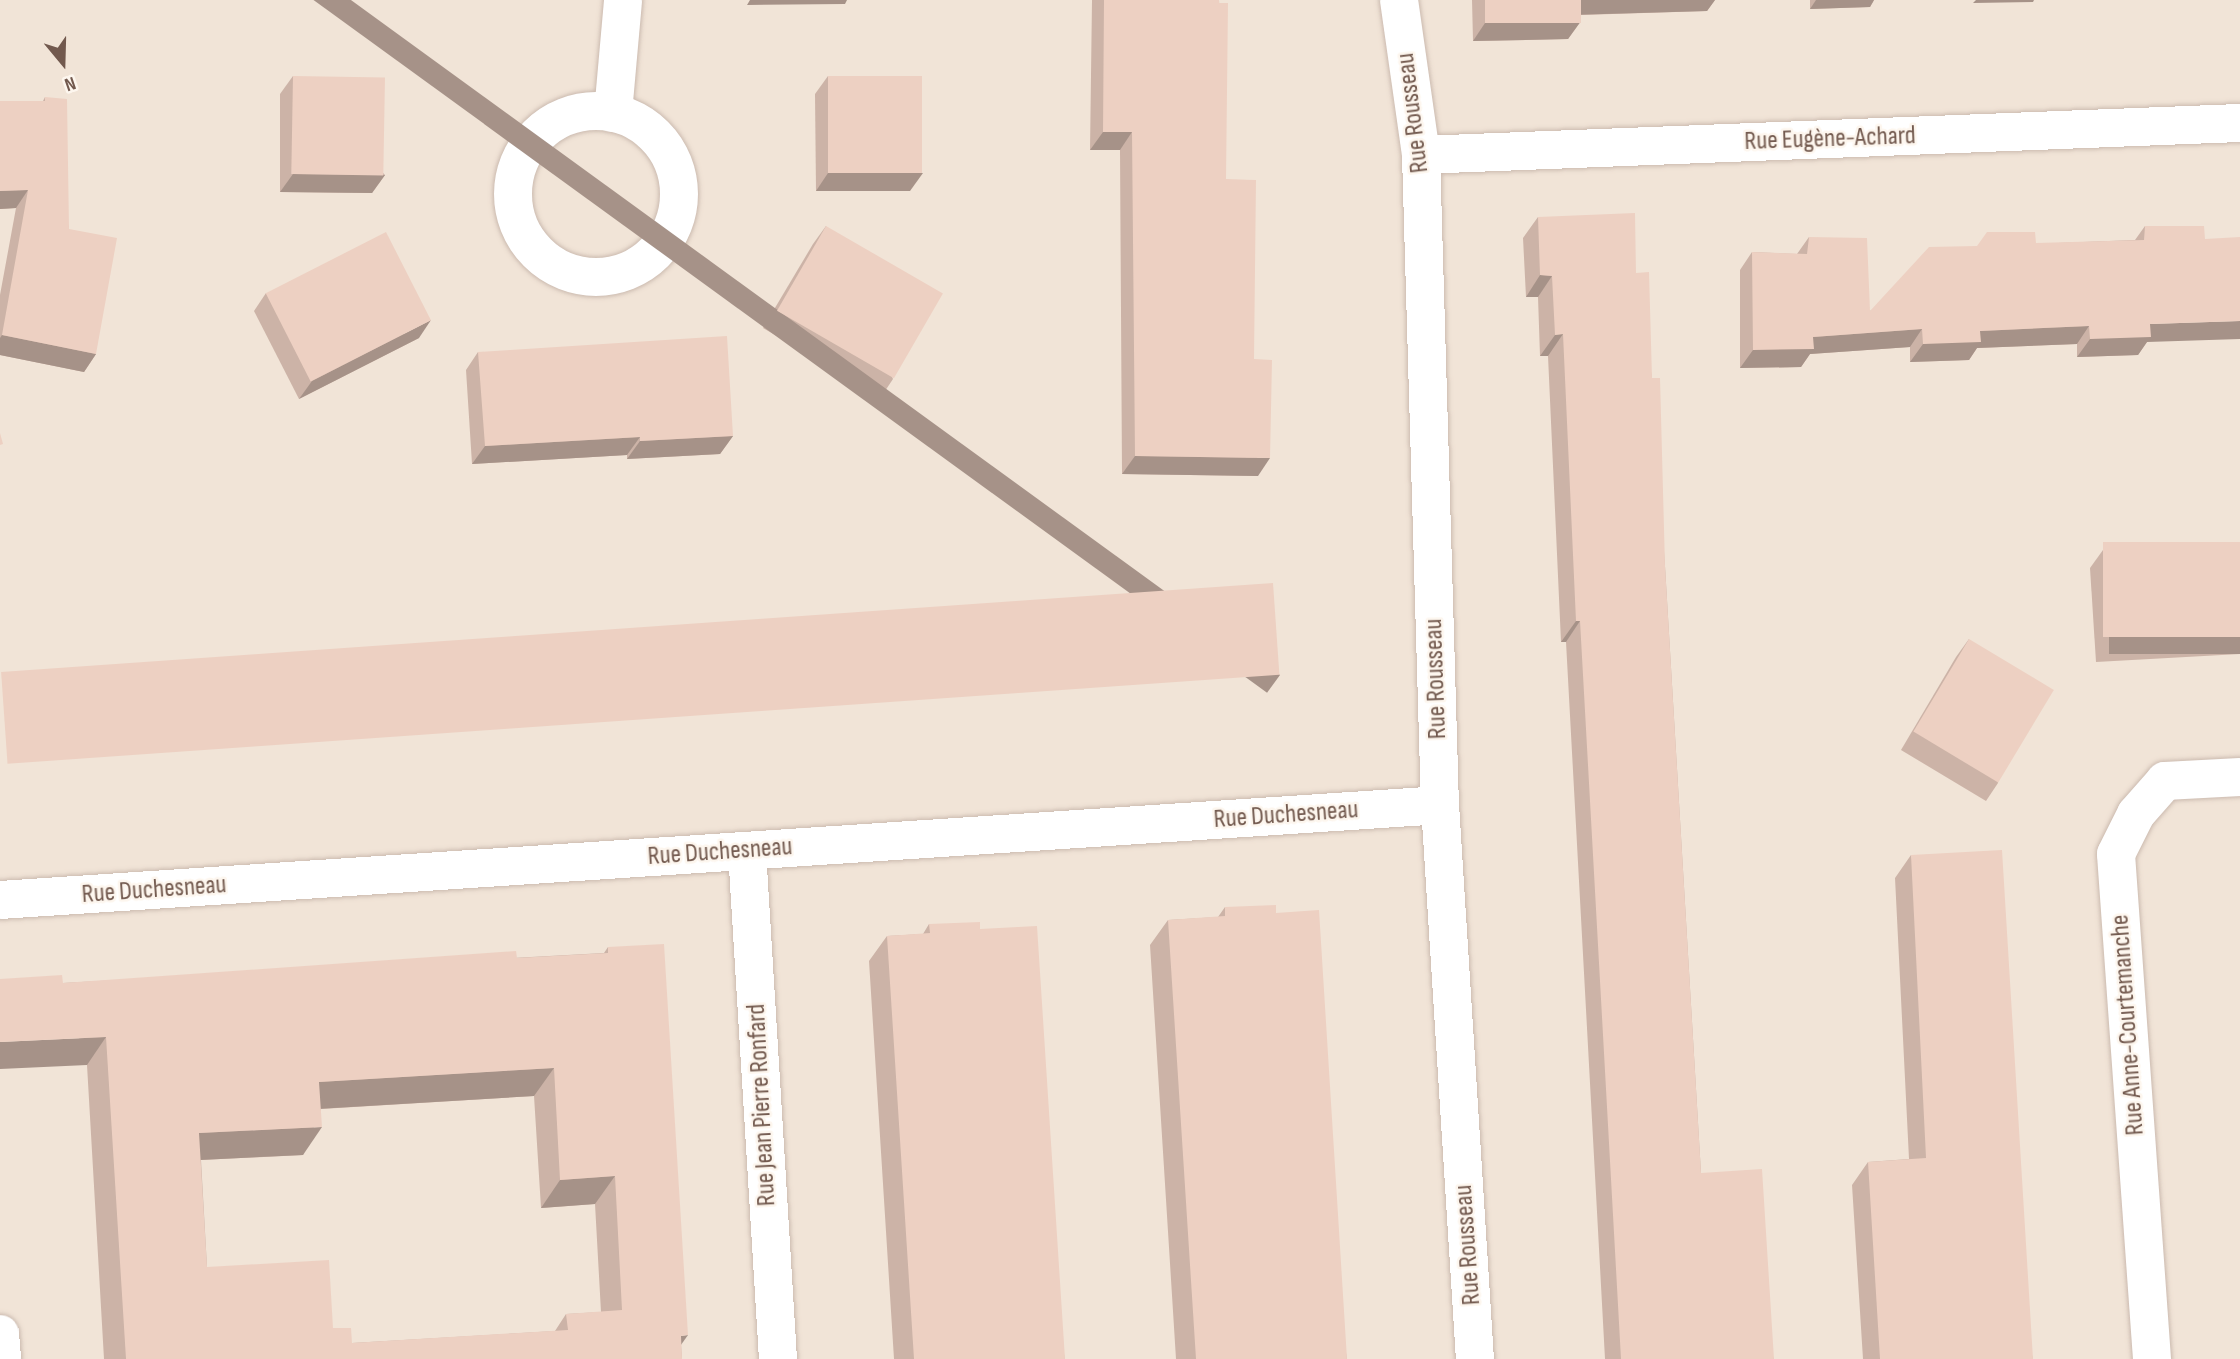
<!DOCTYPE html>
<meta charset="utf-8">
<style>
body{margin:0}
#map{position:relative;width:2240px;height:1359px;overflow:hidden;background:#faf2e8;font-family:"Sofia Sans Condensed",sans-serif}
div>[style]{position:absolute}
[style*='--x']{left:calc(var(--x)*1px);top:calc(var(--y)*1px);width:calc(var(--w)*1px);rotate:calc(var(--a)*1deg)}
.residential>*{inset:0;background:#f1e4d7;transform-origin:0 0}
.roads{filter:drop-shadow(0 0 2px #cbbaaf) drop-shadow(0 0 2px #cbbaaf)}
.minor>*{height:38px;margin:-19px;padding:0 19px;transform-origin:19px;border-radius:19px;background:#fff}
.minor>.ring{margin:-19px;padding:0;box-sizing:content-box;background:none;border:38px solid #fff;border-radius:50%}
.wall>*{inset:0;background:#ccb3a7}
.shaded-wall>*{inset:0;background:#a69288;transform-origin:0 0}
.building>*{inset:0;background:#edd0c2;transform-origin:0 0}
span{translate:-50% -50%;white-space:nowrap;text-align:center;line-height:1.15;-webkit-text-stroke:5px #fdf6ee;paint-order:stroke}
.street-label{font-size:26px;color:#72594e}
.north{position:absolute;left:28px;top:28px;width:70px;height:70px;-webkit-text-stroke:5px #fdf6ee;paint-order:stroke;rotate:161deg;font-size:19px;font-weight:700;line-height:28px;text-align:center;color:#72594e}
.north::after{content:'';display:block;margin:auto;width:24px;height:32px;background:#72594e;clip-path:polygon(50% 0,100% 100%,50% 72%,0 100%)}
</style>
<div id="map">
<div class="residential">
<i style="left:0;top:0;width:2240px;height:1359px"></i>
</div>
<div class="roads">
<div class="minor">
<i style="--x:1399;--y:0;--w:157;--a:81.9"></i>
<i style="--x:1421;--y:155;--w:650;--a:88.33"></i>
<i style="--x:1440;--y:805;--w:555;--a:86.39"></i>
<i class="ring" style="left:513px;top:111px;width:128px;height:128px"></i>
<i style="--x:613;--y:113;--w:113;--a:-84.9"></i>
<i style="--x:1421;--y:155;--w:820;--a:-2.24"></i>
<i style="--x:747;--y:851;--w:509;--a:86.51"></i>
<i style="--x:0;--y:900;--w:1443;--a:-3.77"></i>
<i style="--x:0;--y:1334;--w:25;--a:85"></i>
<i style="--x:2152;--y:1359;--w:506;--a:-94.08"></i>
<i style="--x:2116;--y:854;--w:45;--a:-63.4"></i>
<i style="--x:2136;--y:814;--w:44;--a:-48.7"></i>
<i style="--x:2165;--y:781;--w:75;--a:-3.1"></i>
</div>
</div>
<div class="wall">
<i style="clip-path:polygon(1092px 0,1219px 0,1226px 179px,1254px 359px,1258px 476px,1122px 474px,1120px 150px,1090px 150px)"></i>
<i style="clip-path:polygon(1472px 0,1715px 0,1707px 11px,1581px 15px,1581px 21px,1568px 39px,1473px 41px)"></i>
<i style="clip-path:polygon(1810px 0,1874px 0,1870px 7px,1810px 9px)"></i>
<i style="clip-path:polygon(293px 76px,385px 175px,372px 193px,280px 192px,280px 94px)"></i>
<i style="clip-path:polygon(828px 76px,910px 191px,816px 191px,815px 94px)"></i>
<i style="clip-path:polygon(45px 97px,69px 229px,96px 354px,84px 372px,0 355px,0 295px,16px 208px,0 209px,0 101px,43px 101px)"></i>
<i style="clip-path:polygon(1538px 217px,1636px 273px,1652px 378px,1665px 566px,1701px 1173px,1774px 1359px,1605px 1359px,1566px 642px,1561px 642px,1548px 356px,1540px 356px,1538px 297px,1526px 297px,1523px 238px)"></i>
<i style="clip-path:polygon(826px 226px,893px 379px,881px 397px,763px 328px,813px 244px)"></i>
<i style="clip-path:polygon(2145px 226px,2147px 342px,2138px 355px,2077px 357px,2077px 344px,1977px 348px,1969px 360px,1910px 362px,1910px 347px,1810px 354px,1801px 367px,1740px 368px,1740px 270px,1752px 252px,1797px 254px,1809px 237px,1870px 311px,1977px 246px,2135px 240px)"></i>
<i style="clip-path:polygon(266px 293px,419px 338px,299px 399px,254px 311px)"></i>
<i style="clip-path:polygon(478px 352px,733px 436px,720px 454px,627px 459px,627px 455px,472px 464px,466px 370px)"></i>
<i style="clip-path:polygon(2240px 542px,2240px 654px,2096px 662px,2090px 568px,2103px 550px)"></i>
<i style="clip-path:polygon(1969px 639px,1998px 783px,1986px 801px,1901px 750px,1956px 657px)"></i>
<i style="clip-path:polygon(1911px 855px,2033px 1359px,1863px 1359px,1852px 1185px,1868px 1162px,1909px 1159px,1895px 878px)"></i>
<i style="clip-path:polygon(1225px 907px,1276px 913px,1347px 1359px,1176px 1359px,1150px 945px,1168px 920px,1218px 917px)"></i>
<i style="clip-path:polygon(929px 924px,980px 929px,1065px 1359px,894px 1359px,869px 961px,887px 936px,923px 934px)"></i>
<i style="clip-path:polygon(evenodd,608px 947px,681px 1345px,682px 1359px,104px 1359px,87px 1065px,63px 983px,604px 953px,608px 947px,534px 1096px,541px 1208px,595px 1204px,601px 1312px,566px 1314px,555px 1331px,352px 1343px,207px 1267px,201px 1160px,303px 1155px,321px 1109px,534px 1096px)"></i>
</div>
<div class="shaded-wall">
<i style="clip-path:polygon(750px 0,847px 0,845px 4px,747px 5px)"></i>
<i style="clip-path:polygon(1579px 0,1715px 0,1707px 11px,1569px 15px)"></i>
<i style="clip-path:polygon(1816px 0,1874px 0,1870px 7px,1810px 9px)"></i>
<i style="clip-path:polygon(1976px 0,2034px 0,2033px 2px,1973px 3px)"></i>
<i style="clip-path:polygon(1581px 21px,1568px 39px,1473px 41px,1485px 23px)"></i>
<i style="clip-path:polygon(1103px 132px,1132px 132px,1120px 150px,1090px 150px)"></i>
<i style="clip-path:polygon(828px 173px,923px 173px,910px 191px,816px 191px)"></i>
<i style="clip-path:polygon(293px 174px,385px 175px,372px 193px,280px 192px)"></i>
<i style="clip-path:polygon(28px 190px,16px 208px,0 209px,0 191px)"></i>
<i style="clip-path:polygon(1540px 275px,1552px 276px,1538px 297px,1526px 297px)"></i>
<i style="clip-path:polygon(431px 320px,419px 338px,299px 399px,312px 381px)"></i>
<i style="clip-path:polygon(2240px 321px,2240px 339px,2147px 342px,2138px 355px,2077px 357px,2090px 339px,2150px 324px)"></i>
<i style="clip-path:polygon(2089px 326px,2077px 344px,1977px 348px,1969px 360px,1910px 362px,1923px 344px,1980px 331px)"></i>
<i style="clip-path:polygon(1922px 329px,1910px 347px,1810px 354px,1801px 367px,1740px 368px,1753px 350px,1813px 337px)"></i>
<i style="clip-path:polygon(1563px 334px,1548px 356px,1540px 356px,1555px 335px)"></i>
<i style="clip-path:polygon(2px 335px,96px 354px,84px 372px,0 355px,0 338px)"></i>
<i style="clip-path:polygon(733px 436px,720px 454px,627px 459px,640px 441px)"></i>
<i style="clip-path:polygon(640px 437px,627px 455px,472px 464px,485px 446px)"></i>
<i style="clip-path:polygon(1135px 456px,1270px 458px,1258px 476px,1122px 474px)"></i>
<i style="clip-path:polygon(1576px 621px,1580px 621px,1566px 642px,1561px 642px)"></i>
<i style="left:2240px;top:637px;width:17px;height:131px;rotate:90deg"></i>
<i style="left:1280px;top:675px;width:22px;height:1282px;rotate:126deg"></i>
<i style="clip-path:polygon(106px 1037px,87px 1065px,0 1069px,0 1042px)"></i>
<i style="clip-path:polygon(554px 1068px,534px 1096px,300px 1110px,319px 1082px)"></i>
<i style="clip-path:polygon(322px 1127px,303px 1155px,179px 1161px,199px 1133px)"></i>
<i style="clip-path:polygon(615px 1176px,595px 1204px,541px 1208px,560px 1180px)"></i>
<i style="clip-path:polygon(688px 1335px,671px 1359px,681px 1336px)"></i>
</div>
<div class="building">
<i style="clip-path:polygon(1104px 0,1219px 0,1219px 3px,1228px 3px,1226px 179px,1256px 180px,1254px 359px,1272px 360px,1270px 458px,1135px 456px,1132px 132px,1103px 132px)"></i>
<i style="left:1485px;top:0;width:96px;height:23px"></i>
<i style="left:293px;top:76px;width:92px;height:98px;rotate:1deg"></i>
<i style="left:828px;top:76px;width:94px;height:97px"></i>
<i style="clip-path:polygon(45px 97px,67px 99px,69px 229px,117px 238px,96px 354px,2px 335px,28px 190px,0 191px,0 101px,45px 101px)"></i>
<i style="clip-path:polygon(1635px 213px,1636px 273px,1649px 272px,1652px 378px,1660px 378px,1665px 566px,1701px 1173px,1762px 1169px,1774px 1359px,1621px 1359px,1580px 621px,1576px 621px,1563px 334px,1555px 335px,1552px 276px,1540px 275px,1538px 217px)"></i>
<i style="left:826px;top:226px;width:135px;height:98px;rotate:30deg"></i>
<i style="clip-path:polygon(2145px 226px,2204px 226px,2205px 239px,2240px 237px,2240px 321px,2150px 324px,2151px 337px,2090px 339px,2089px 326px,1980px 331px,1981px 342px,1923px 344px,1922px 329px,1813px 337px,1814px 349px,1753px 350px,1752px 252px,1807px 254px,1809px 237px,1867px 238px,1870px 311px,1929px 247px,1977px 246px,1987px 232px,2035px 232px,2036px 243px,2144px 240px)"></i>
<i style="left:386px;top:232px;width:99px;height:135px;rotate:63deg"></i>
<i style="clip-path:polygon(727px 336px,733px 436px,640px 441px,640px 437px,485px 446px,478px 352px)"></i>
<i style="clip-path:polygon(0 433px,3px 444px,0 445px)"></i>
<i style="left:2240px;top:542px;width:95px;height:137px;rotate:90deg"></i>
<i style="left:1273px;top:583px;width:92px;height:1275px;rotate:86deg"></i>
<i style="left:1969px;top:639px;width:99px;height:108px;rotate:31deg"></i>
<i style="clip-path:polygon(2002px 850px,2033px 1359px,1880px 1359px,1868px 1162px,1926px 1158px,1911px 855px)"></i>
<i style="clip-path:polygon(1276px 905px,1276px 913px,1319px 910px,1347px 1359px,1196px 1359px,1168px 920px,1225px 916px,1225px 907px)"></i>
<i style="clip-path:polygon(980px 922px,980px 929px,1037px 926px,1065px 1359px,914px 1359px,887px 936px,930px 933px,929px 924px)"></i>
<i style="clip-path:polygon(evenodd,664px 944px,688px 1335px,681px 1336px,682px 1359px,126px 1359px,106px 1037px,0 1042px,0 979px,62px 975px,63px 983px,516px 951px,517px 958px,608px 953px,608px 947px,664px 944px,554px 1068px,560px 1180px,615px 1176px,622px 1310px,566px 1314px,568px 1330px,352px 1343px,351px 1328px,333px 1328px,329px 1260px,207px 1267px,199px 1133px,322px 1127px,319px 1082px,554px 1068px)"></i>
</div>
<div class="street-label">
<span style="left:1413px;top:113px;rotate:-97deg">Rue Rousseau</span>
<span style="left:1830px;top:139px;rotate:-2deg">Rue Eugène-Achard</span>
<span style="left:1436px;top:679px;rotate:-92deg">Rue Rousseau</span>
<span style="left:1286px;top:815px;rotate:-4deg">Rue Duchesneau</span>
<span style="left:720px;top:852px;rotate:-4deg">Rue Duchesneau</span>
<span style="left:154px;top:890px;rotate:-4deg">Rue Duchesneau</span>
<span style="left:2128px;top:1025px;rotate:-94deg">Rue Anne-Courtemanche</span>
<span style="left:762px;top:1105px;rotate:-93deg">Rue Jean Pierre Ronfard</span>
<span style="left:1468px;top:1245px;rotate:-94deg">Rue Rousseau</span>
</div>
<div class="north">N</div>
</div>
